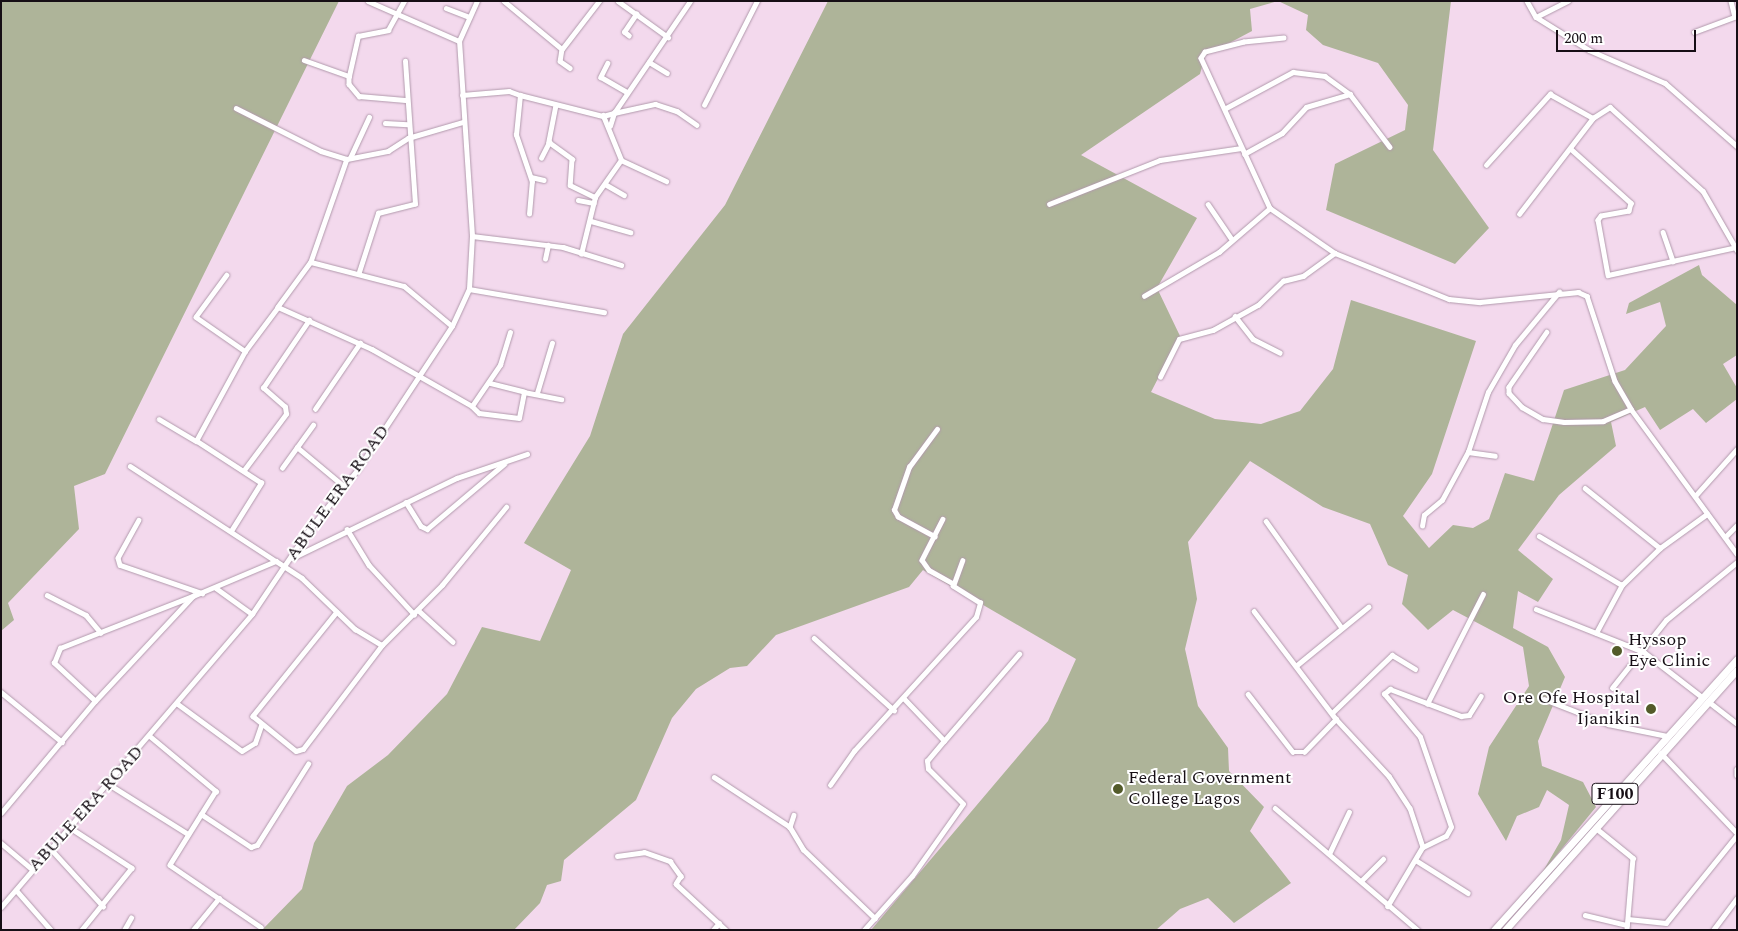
<!DOCTYPE html>
<style>
body{margin:0}
#map{position:relative;width:1738px;height:931px;overflow:hidden;background:#f3d9ed;font-family:Spectral,serif}
div>[style]{position:absolute}
[style*='--x']{left:calc(var(--x)*1px);top:calc(var(--y)*1px);width:calc(var(--w)*1px);rotate:calc(var(--a)*1deg)}
.green>*{inset:0;background:#aeb499}
.roads{filter:drop-shadow(0 0 1px #b199ac) drop-shadow(0 0 1px #b199ac)}
.minor>*{height:4.5px;margin:-2.25px;padding:0 2.25px;transform-origin:2.25px;border-radius:2.25px;background:#fff}
.highway>*{height:7px;margin:-3.5px;padding:0 3.5px;transform-origin:3.5px;border-radius:3.5px;background:#fff}
.dots>*{width:14px;height:14px;translate:-50% -50%;box-sizing:border-box;border:2px solid #fff;border-radius:50%}
span{translate:-50% -50%;white-space:nowrap;text-align:center;line-height:1.15;-webkit-text-stroke:4px #fff;paint-order:stroke}
.shield-label span{padding:1px 4px;background:#fff;border:1px solid;border-radius:4px;-webkit-text-stroke-width:0}
.shield-label{font-size:16px;color:#160e15;font-weight:700}
.street-label{font-size:18px;color:#160e15}
.poi-label{font-size:18px;color:#160e15}
.left{translate:0 -50%;text-align:left}
.right{translate:-100% -50%;text-align:right}
.frame{position:absolute;inset:0;border:2px solid #160e15;pointer-events:none}
.scale{position:absolute;left:1556px;top:30px;width:140px;height:22px;box-sizing:border-box;border:2px solid #160e15;border-top:0;padding-left:6px;font-size:15px;line-height:18px;white-space:nowrap;color:#160e15;-webkit-text-stroke:4px #fff;paint-order:stroke}
</style>
<div id="map">
<div class="green">
<i style="clip-path:polygon(1px 1px,339px 1px,105px 474px,74px 486px,79px 529px,8px 603px,14px 620px,1px 631px)"></i>
<i style="clip-path:polygon(828px 1px,1451px 1px,1433px 150px,1489px 228px,1455px 264px,1326px 210px,1335px 164px,1405px 130px,1408px 105px,1378px 63px,1323px 45px,1306px 30px,1308px 15px,1278px 1px,1250px 9px,1252px 31px,1205px 56px,1200px 74px,1081px 155px,1197px 218px,1157px 288px,1180px 336px,1151px 392px,1215px 419px,1261px 424px,1300px 411px,1333px 369px,1351px 300px,1476px 341px,1432px 474px,1403px 516px,1429px 548px,1453px 525px,1473px 528px,1489px 519px,1505px 473px,1534px 481px,1564px 390px,1625px 370px,1666px 326px,1660px 302px,1626px 314px,1629px 303px,1699px 265px,1702px 275px,1737px 305px,1737px 355px,1723px 364px,1737px 388px,1737px 399px,1706px 423px,1693px 409px,1660px 430px,1645px 407px,1611px 422px,1616px 446px,1559px 495px,1518px 550px,1553px 579px,1538px 602px,1518px 591px,1513px 628px,1548px 647px,1565px 677px,1538px 741px,1542px 766px,1583px 782px,1596px 807px,1542px 873px,1561px 840px,1569px 805px,1547px 790px,1539px 807px,1517px 816px,1506px 841px,1478px 794px,1489px 747px,1529px 686px,1523px 647px,1453px 610px,1428px 630px,1402px 604px,1408px 575px,1388px 565px,1370px 524px,1323px 507px,1250px 461px,1188px 542px,1197px 599px,1185px 649px,1198px 706px,1228px 748px,1229px 771px,1264px 807px,1250px 831px,1291px 883px,1234px 923px,1208px 898px,1180px 909px,1156px 930px,871px 930px,1048px 721px,1076px 659px,923px 570px,909px 587px,776px 635px,747px 666px,730px 668px,696px 689px,672px 718px,636px 800px,564px 860px,561px 881px,547px 885px,540px 903px,514px 930px,262px 930px,302px 889px,314px 843px,347px 786px,388px 755px,447px 694px,482px 627px,540px 641px,571px 570px,524px 543px,590px 436px,623px 334px,725px 205px)"></i>
</div>
<div class="roads">
<div class="minor">
<i style="--x:368;--y:1;--w:99;--a:23.7"></i>
<i style="--x:504;--y:1;--w:75;--a:39.6"></i>
<i style="--x:618;--y:1;--w:62;--a:35.8"></i>
<i style="--x:1527;--y:1;--w:18;--a:61"></i>
<i style="--x:1536;--y:17;--w:62;--a:31.9"></i>
<i style="--x:1589;--y:50;--w:83;--a:23.5"></i>
<i style="--x:1665;--y:83;--w:96;--a:41.2"></i>
<i style="--x:1731;--y:1;--w:16;--a:76"></i>
<i style="--x:446;--y:8;--w:25;--a:21"></i>
<i style="--x:1536;--y:17;--w:36;--a:-27"></i>
<i style="--x:1694;--y:32;--w:46;--a:-20.4"></i>
<i style="--x:629;--y:36;--w:6;--a:-141"></i>
<i style="--x:624;--y:32;--w:22;--a:-56"></i>
<i style="--x:1284;--y:38;--w:40;--a:174.3"></i>
<i style="--x:1244;--y:42;--w:40;--a:165.6"></i>
<i style="--x:1205;--y:52;--w:7;--a:124"></i>
<i style="--x:1201;--y:58;--w:165;--a:65.3"></i>
<i style="--x:1270;--y:208;--w:79;--a:34.7"></i>
<i style="--x:1335;--y:253;--w:123;--a:22"></i>
<i style="--x:1449;--y:299;--w:31;--a:6"></i>
<i style="--x:1480;--y:302;--w:99;--a:-5.8"></i>
<i style="--x:1578;--y:292;--w:10;--a:24"></i>
<i style="--x:1587;--y:296;--w:89;--a:71.8"></i>
<i style="--x:1615;--y:381;--w:32;--a:60"></i>
<i style="--x:1631;--y:409;--w:180;--a:53.8"></i>
<i style="--x:562;--y:49;--w:61;--a:-52.4"></i>
<i style="--x:562;--y:49;--w:12;--a:99"></i>
<i style="--x:560;--y:61;--w:12;--a:35"></i>
<i style="--x:304;--y:60;--w:48;--a:19.6"></i>
<i style="--x:349;--y:76;--w:8;--a:90"></i>
<i style="--x:349;--y:84;--w:16;--a:50"></i>
<i style="--x:359;--y:96;--w:46;--a:5"></i>
<i style="--x:649;--y:62;--w:21;--a:31"></i>
<i style="--x:608;--y:63;--w:16;--a:117"></i>
<i style="--x:601;--y:77;--w:30;--a:30"></i>
<i style="--x:349;--y:76;--w:41;--a:-77.3"></i>
<i style="--x:358;--y:36;--w:31;--a:-11"></i>
<i style="--x:388;--y:30;--w:33;--a:-61"></i>
<i style="--x:462;--y:95;--w:47;--a:-4.9"></i>
<i style="--x:509;--y:91;--w:12;--a:20"></i>
<i style="--x:556;--y:105;--w:38;--a:101"></i>
<i style="--x:549;--y:142;--w:29;--a:36"></i>
<i style="--x:572;--y:159;--w:26;--a:94"></i>
<i style="--x:570;--y:185;--w:28;--a:26"></i>
<i style="--x:704;--y:105;--w:117;--a:-63"></i>
<i style="--x:236;--y:108;--w:95;--a:26.8"></i>
<i style="--x:321;--y:151;--w:27;--a:17"></i>
<i style="--x:347;--y:159;--w:42;--a:-11"></i>
<i style="--x:388;--y:151;--w:24;--a:-33"></i>
<i style="--x:408;--y:138;--w:57;--a:-16.2"></i>
<i style="--x:1226;--y:108;--w:76;--a:-28.2"></i>
<i style="--x:1293;--y:72;--w:32;--a:7"></i>
<i style="--x:1325;--y:76;--w:31;--a:36"></i>
<i style="--x:1350;--y:94;--w:66;--a:53"></i>
<i style="--x:385;--y:123;--w:22;--a:3"></i>
<i style="--x:610;--y:126;--w:14;--a:-73"></i>
<i style="--x:614;--y:113;--w:42;--a:-12.4"></i>
<i style="--x:655;--y:104;--w:23;--a:18"></i>
<i style="--x:677;--y:111;--w:24;--a:35"></i>
<i style="--x:1571;--y:149;--w:81;--a:42"></i>
<i style="--x:1631;--y:203;--w:8;--a:104"></i>
<i style="--x:1629;--y:211;--w:28;--a:170"></i>
<i style="--x:1601;--y:216;--w:5;--a:127"></i>
<i style="--x:1598;--y:220;--w:56;--a:79.7"></i>
<i style="--x:1608;--y:275;--w:127;--a:-12.3"></i>
<i style="--x:1244;--y:154;--w:43;--a:-28.9"></i>
<i style="--x:1282;--y:133;--w:35;--a:-47"></i>
<i style="--x:1306;--y:107;--w:46;--a:-16.5"></i>
<i style="--x:350;--y:158;--w:45;--a:-65.1"></i>
<i style="--x:541;--y:158;--w:18;--a:-63"></i>
<i style="--x:347;--y:159;--w:109;--a:109.3"></i>
<i style="--x:311;--y:262;--w:56;--a:126.3"></i>
<i style="--x:278;--y:307;--w:103;--a:24.1"></i>
<i style="--x:372;--y:349;--w:115;--a:29.7"></i>
<i style="--x:472;--y:406;--w:50;--a:-55.7"></i>
<i style="--x:500;--y:365;--w:34;--a:-73"></i>
<i style="--x:621;--y:160;--w:50;--a:25"></i>
<i style="--x:1486;--y:165;--w:96;--a:-48"></i>
<i style="--x:1550;--y:94;--w:49;--a:29.2"></i>
<i style="--x:531;--y:177;--w:13;--a:13"></i>
<i style="--x:605;--y:184;--w:22;--a:30"></i>
<i style="--x:578;--y:200;--w:16;--a:11"></i>
<i style="--x:1049;--y:204;--w:119;--a:-21.6"></i>
<i style="--x:1160;--y:160;--w:82;--a:-8.4"></i>
<i style="--x:1208;--y:204;--w:41;--a:55.9"></i>
<i style="--x:529;--y:214;--w:32;--a:-85"></i>
<i style="--x:532;--y:182;--w:50;--a:-108.8"></i>
<i style="--x:516;--y:135;--w:40;--a:-84.3"></i>
<i style="--x:520;--y:95;--w:86;--a:14.2"></i>
<i style="--x:603;--y:116;--w:11;--a:-15"></i>
<i style="--x:614;--y:113;--w:135;--a:-55.8"></i>
<i style="--x:1519;--y:214;--w:121;--a:-52.4"></i>
<i style="--x:1593;--y:118;--w:20;--a:-33"></i>
<i style="--x:1610;--y:107;--w:125;--a:42.1"></i>
<i style="--x:1703;--y:191;--w:68;--a:60"></i>
<i style="--x:591;--y:221;--w:41;--a:15.8"></i>
<i style="--x:1663;--y:232;--w:31;--a:71"></i>
<i style="--x:472;--y:236;--w:92;--a:6.9"></i>
<i style="--x:563;--y:247;--w:61;--a:17.2"></i>
<i style="--x:581;--y:254;--w:59;--a:-76.2"></i>
<i style="--x:595;--y:197;--w:45;--a:-54.9"></i>
<i style="--x:621;--y:160;--w:48;--a:-112.2"></i>
<i style="--x:545;--y:259;--w:14;--a:-78"></i>
<i style="--x:311;--y:262;--w:96;--a:14.5"></i>
<i style="--x:404;--y:286;--w:62;--a:39.8"></i>
<i style="--x:359;--y:272;--w:62;--a:-72.1"></i>
<i style="--x:378;--y:213;--w:38;--a:-14"></i>
<i style="--x:415;--y:204;--w:143;--a:-94"></i>
<i style="--x:227;--y:275;--w:52;--a:126.4"></i>
<i style="--x:196;--y:317;--w:60;--a:34.8"></i>
<i style="--x:469;--y:289;--w:137;--a:9.7"></i>
<i style="--x:1144;--y:296;--w:87;--a:-30.4"></i>
<i style="--x:1219;--y:252;--w:67;--a:-40.8"></i>
<i style="--x:1235;--y:316;--w:29;--a:52"></i>
<i style="--x:1253;--y:339;--w:30;--a:27"></i>
<i style="--x:1547;--y:332;--w:67;--a:124.6"></i>
<i style="--x:1509;--y:387;--w:6;--a:90"></i>
<i style="--x:1509;--y:393;--w:19;--a:47"></i>
<i style="--x:1522;--y:407;--w:24;--a:30"></i>
<i style="--x:1543;--y:419;--w:21;--a:8"></i>
<i style="--x:1564;--y:422;--w:39;--a:-1"></i>
<i style="--x:1603;--y:421;--w:30;--a:-23"></i>
<i style="--x:1160;--y:377;--w:42;--a:-63.4"></i>
<i style="--x:1179;--y:339;--w:35;--a:-15"></i>
<i style="--x:1213;--y:330;--w:51;--a:-29.1"></i>
<i style="--x:1258;--y:305;--w:35;--a:-44"></i>
<i style="--x:1283;--y:281;--w:21;--a:-14"></i>
<i style="--x:1303;--y:276;--w:39;--a:-36"></i>
<i style="--x:524;--y:392;--w:38;--a:11"></i>
<i style="--x:537;--y:393;--w:52;--a:-73.3"></i>
<i style="--x:472;--y:406;--w:10;--a:45"></i>
<i style="--x:479;--y:413;--w:40;--a:7.1"></i>
<i style="--x:519;--y:418;--w:26;--a:-79"></i>
<i style="--x:524;--y:392;--w:36;--a:-166"></i>
<i style="--x:315;--y:409;--w:80;--a:-55.7"></i>
<i style="--x:159;--y:419;--w:43;--a:30.7"></i>
<i style="--x:297;--y:447;--w:62;--a:39.8"></i>
<i style="--x:1468;--y:452;--w:27;--a:8"></i>
<i style="--x:130;--y:466;--w:174;--a:33.1"></i>
<i style="--x:282;--y:468;--w:53;--a:-54.2"></i>
<i style="--x:244;--y:470;--w:70;--a:-53.1"></i>
<i style="--x:286;--y:414;--w:7;--a:-98"></i>
<i style="--x:285;--y:407;--w:29;--a:-139"></i>
<i style="--x:263;--y:388;--w:82;--a:-55.9"></i>
<i style="--x:1585;--y:488;--w:96;--a:38.7"></i>
<i style="--x:1696;--y:495;--w:62;--a:-48.3"></i>
<i style="--x:406;--y:502;--w:28;--a:58"></i>
<i style="--x:421;--y:526;--w:7;--a:27"></i>
<i style="--x:427;--y:529;--w:101;--a:-40.2"></i>
<i style="--x:943;--y:519;--w:46;--a:117.1"></i>
<i style="--x:922;--y:560;--w:12;--a:55"></i>
<i style="--x:929;--y:570;--w:26;--a:29"></i>
<i style="--x:139;--y:520;--w:43;--a:118.9"></i>
<i style="--x:118;--y:558;--w:7;--a:74"></i>
<i style="--x:120;--y:565;--w:87;--a:18.9"></i>
<i style="--x:1266;--y:521;--w:131;--a:54.6"></i>
<i style="--x:1422;--y:526;--w:11;--a:-80"></i>
<i style="--x:1424;--y:515;--w:23;--a:-40"></i>
<i style="--x:1442;--y:500;--w:55;--a:-61.6"></i>
<i style="--x:1468;--y:452;--w:63;--a:-71.6"></i>
<i style="--x:1488;--y:392;--w:54;--a:-60.1"></i>
<i style="--x:1515;--y:345;--w:69;--a:-50.3"></i>
<i style="--x:347;--y:529;--w:42;--a:58.6"></i>
<i style="--x:369;--y:565;--w:67;--a:47.4"></i>
<i style="--x:231;--y:531;--w:57;--a:-58"></i>
<i style="--x:261;--y:483;--w:77;--a:-147.1"></i>
<i style="--x:196;--y:441;--w:102;--a:-61.4"></i>
<i style="--x:245;--y:351;--w:55;--a:-53.1"></i>
<i style="--x:1539;--y:536;--w:96;--a:30.6"></i>
<i style="--x:935;--y:537;--w:42;--a:-151.6"></i>
<i style="--x:898;--y:517;--w:8;--a:-120"></i>
<i style="--x:894;--y:510;--w:46;--a:-70.8"></i>
<i style="--x:909;--y:467;--w:47;--a:-53.6"></i>
<i style="--x:1725;--y:537;--w:17;--a:-45"></i>
<i style="--x:292;--y:558;--w:183;--a:-25.9"></i>
<i style="--x:457;--y:478;--w:74;--a:-18.9"></i>
<i style="--x:216;--y:588;--w:44;--a:35.8"></i>
<i style="--x:47;--y:595;--w:44;--a:27.1"></i>
<i style="--x:86;--y:615;--w:23;--a:50"></i>
<i style="--x:1536;--y:609;--w:116;--a:21.7"></i>
<i style="--x:1644;--y:652;--w:73;--a:37.8"></i>
<i style="--x:418;--y:610;--w:47;--a:42.4"></i>
<i style="--x:1254;--y:611;--w:136;--a:52.8"></i>
<i style="--x:1336;--y:719;--w:78;--a:47.1"></i>
<i style="--x:1389;--y:776;--w:38;--a:57"></i>
<i style="--x:1410;--y:808;--w:41;--a:71.6"></i>
<i style="--x:1423;--y:847;--w:69;--a:120.7"></i>
<i style="--x:337;--y:612;--w:134;--a:128.9"></i>
<i style="--x:253;--y:716;--w:55;--a:39.1"></i>
<i style="--x:296;--y:751;--w:7;--a:-16"></i>
<i style="--x:303;--y:749;--w:131;--a:-52.8"></i>
<i style="--x:382;--y:645;--w:85;--a:-45"></i>
<i style="--x:442;--y:585;--w:101;--a:-50.6"></i>
<i style="--x:1596;--y:633;--w:55;--a:-61.6"></i>
<i style="--x:1622;--y:585;--w:53;--a:-44.2"></i>
<i style="--x:1660;--y:548;--w:58;--a:-35.9"></i>
<i style="--x:814;--y:638;--w:108;--a:42"></i>
<i style="--x:1297;--y:665;--w:92;--a:-39.2"></i>
<i style="--x:1612;--y:688;--w:87;--a:-51.5"></i>
<i style="--x:1666;--y:620;--w:92;--a:-39.2"></i>
<i style="--x:1;--y:692;--w:79;--a:39.3"></i>
<i style="--x:1248;--y:694;--w:73;--a:52.2"></i>
<i style="--x:1293;--y:752;--w:11;--a:0"></i>
<i style="--x:1304;--y:752;--w:46;--a:-45.9"></i>
<i style="--x:1544;--y:699;--w:69;--a:21.3"></i>
<i style="--x:1608;--y:724;--w:60;--a:11.5"></i>
<i style="--x:95;--y:701;--w:56;--a:-137.2"></i>
<i style="--x:54;--y:663;--w:16;--a:-68"></i>
<i style="--x:60;--y:648;--w:143;--a:-21.4"></i>
<i style="--x:1708;--y:701;--w:37;--a:38"></i>
<i style="--x:178;--y:704;--w:79;--a:36.3"></i>
<i style="--x:242;--y:751;--w:15;--a:-32"></i>
<i style="--x:255;--y:743;--w:18;--a:-71"></i>
<i style="--x:1427;--y:704;--w:123;--a:-63"></i>
<i style="--x:1333;--y:712;--w:82;--a:-44"></i>
<i style="--x:1392;--y:655;--w:27;--a:31"></i>
<i style="--x:151;--y:737;--w:85;--a:39.7"></i>
<i style="--x:216;--y:791;--w:87;--a:121.9"></i>
<i style="--x:170;--y:865;--w:110;--a:34.3"></i>
<i style="--x:944;--y:741;--w:115;--a:-49.2"></i>
<i style="--x:1661;--y:753;--w:110;--a:46.5"></i>
<i style="--x:1737;--y:769;--w:6;--a:90"></i>
<i style="--x:714;--y:777;--w:91;--a:33.3"></i>
<i style="--x:110;--y:785;--w:92;--a:32.1"></i>
<i style="--x:830;--y:785;--w:42;--a:-54.8"></i>
<i style="--x:854;--y:751;--w:181;--a:-47.7"></i>
<i style="--x:976;--y:617;--w:15;--a:-74"></i>
<i style="--x:980;--y:603;--w:32;--a:-148"></i>
<i style="--x:953;--y:586;--w:27;--a:-70"></i>
<i style="--x:1275;--y:808;--w:188;--a:40.5"></i>
<i style="--x:1;--y:813;--w:146;--a:-50"></i>
<i style="--x:95;--y:701;--w:144;--a:-47"></i>
<i style="--x:193;--y:596;--w:90;--a:-22.9"></i>
<i style="--x:276;--y:561;--w:31;--a:33"></i>
<i style="--x:302;--y:578;--w:74;--a:43.9"></i>
<i style="--x:355;--y:629;--w:31;--a:31"></i>
<i style="--x:201;--y:814;--w:60;--a:33.4"></i>
<i style="--x:251;--y:847;--w:6;--a:-18"></i>
<i style="--x:257;--y:845;--w:96;--a:-57.8"></i>
<i style="--x:794;--y:815;--w:13;--a:108"></i>
<i style="--x:790;--y:827;--w:26;--a:59"></i>
<i style="--x:803;--y:849;--w:100;--a:43.8"></i>
<i style="--x:69;--y:827;--w:75;--a:33.1"></i>
<i style="--x:132;--y:868;--w:80;--a:128.9"></i>
<i style="--x:1596;--y:828;--w:48;--a:39"></i>
<i style="--x:1633;--y:858;--w:72;--a:94.8"></i>
<i style="--x:1;--y:843;--w:39;--a:40"></i>
<i style="--x:1423;--y:847;--w:25;--a:-26"></i>
<i style="--x:1446;--y:836;--w:10;--a:-61"></i>
<i style="--x:1451;--y:827;--w:95;--a:-109"></i>
<i style="--x:1420;--y:737;--w:56;--a:-129.9"></i>
<i style="--x:1384;--y:694;--w:8;--a:-40"></i>
<i style="--x:1390;--y:689;--w:76;--a:20.8"></i>
<i style="--x:1461;--y:716;--w:8;--a:-7"></i>
<i style="--x:1469;--y:715;--w:22;--a:-58"></i>
<i style="--x:50;--y:848;--w:79;--a:47.6"></i>
<i style="--x:1330;--y:852;--w:44;--a:-64.6"></i>
<i style="--x:617;--y:856;--w:27;--a:-8"></i>
<i style="--x:644;--y:852;--w:28;--a:19"></i>
<i style="--x:670;--y:861;--w:19;--a:54"></i>
<i style="--x:681;--y:876;--w:9;--a:122"></i>
<i style="--x:676;--y:884;--w:68;--a:42.6"></i>
<i style="--x:1417;--y:861;--w:60;--a:32.1"></i>
<i style="--x:1361;--y:881;--w:31;--a:-45"></i>
<i style="--x:17;--y:891;--w:52;--a:48.9"></i>
<i style="--x:1;--y:907;--w:386;--a:-49.4"></i>
<i style="--x:252;--y:614;--w:95;--a:-56.1"></i>
<i style="--x:305;--y:535;--w:85;--a:-51.2"></i>
<i style="--x:358;--y:469;--w:171;--a:-56.7"></i>
<i style="--x:452;--y:326;--w:41;--a:-65.3"></i>
<i style="--x:469;--y:289;--w:53;--a:-86.8"></i>
<i style="--x:472;--y:236;--w:195;--a:-93.8"></i>
<i style="--x:459;--y:41;--w:44;--a:-65.8"></i>
<i style="--x:1585;--y:915;--w:43;--a:13.4"></i>
<i style="--x:1628;--y:919;--w:38;--a:6"></i>
<i style="--x:1666;--y:923;--w:113;--a:-51.1"></i>
<i style="--x:124;--y:930;--w:14;--a:-60"></i>
<i style="--x:193;--y:930;--w:41;--a:-50.9"></i>
<i style="--x:713;--y:930;--w:9;--a:-49"></i>
<i style="--x:864;--y:930;--w:72;--a:-48.4"></i>
<i style="--x:912;--y:876;--w:88;--a:-54.7"></i>
<i style="--x:963;--y:804;--w:49;--a:-135"></i>
<i style="--x:928;--y:769;--w:8;--a:-97"></i>
<i style="--x:927;--y:761;--w:26;--a:-50"></i>
<i style="--x:944;--y:741;--w:58;--a:-133.6"></i>
<i style="--x:1713;--y:930;--w:40;--a:-53"></i>
</div>
<div class="highway">
<i style="--x:1494;--y:930;--w:364;--a:-48.1"></i>
<i style="--x:1505;--y:930;--w:348;--a:-48.3"></i>
</div>
</div>
<div class="dots">
<i style="left:1617px;top:651px;background:#535b2a"></i>
<i style="left:1651px;top:709px;background:#535b2a"></i>
<i style="left:1118px;top:789px;background:#535b2a"></i>
</div>
<div class="shield-label">
<span style="left:1615px;top:794px">F100</span>
</div>
<div class="street-label">
<span style="left:338px;top:493px;rotate:-54deg">ABULE ERA ROAD</span>
<span style="left:86px;top:809px;rotate:-48deg">ABULE ERA ROAD</span>
</div>
<div class="poi-label">
<span class="left" style="left:1628px;top:651px">Hyssop<br>Eye Clinic</span>
<span class="right" style="left:1640px;top:709px">Ore Ofe Hospital<br>Ijanikin</span>
<span class="left" style="left:1128px;top:789px">Federal Government<br>College Lagos</span>
</div>
<div class="frame"></div>
<div class="scale">200 m</div>
</div>
